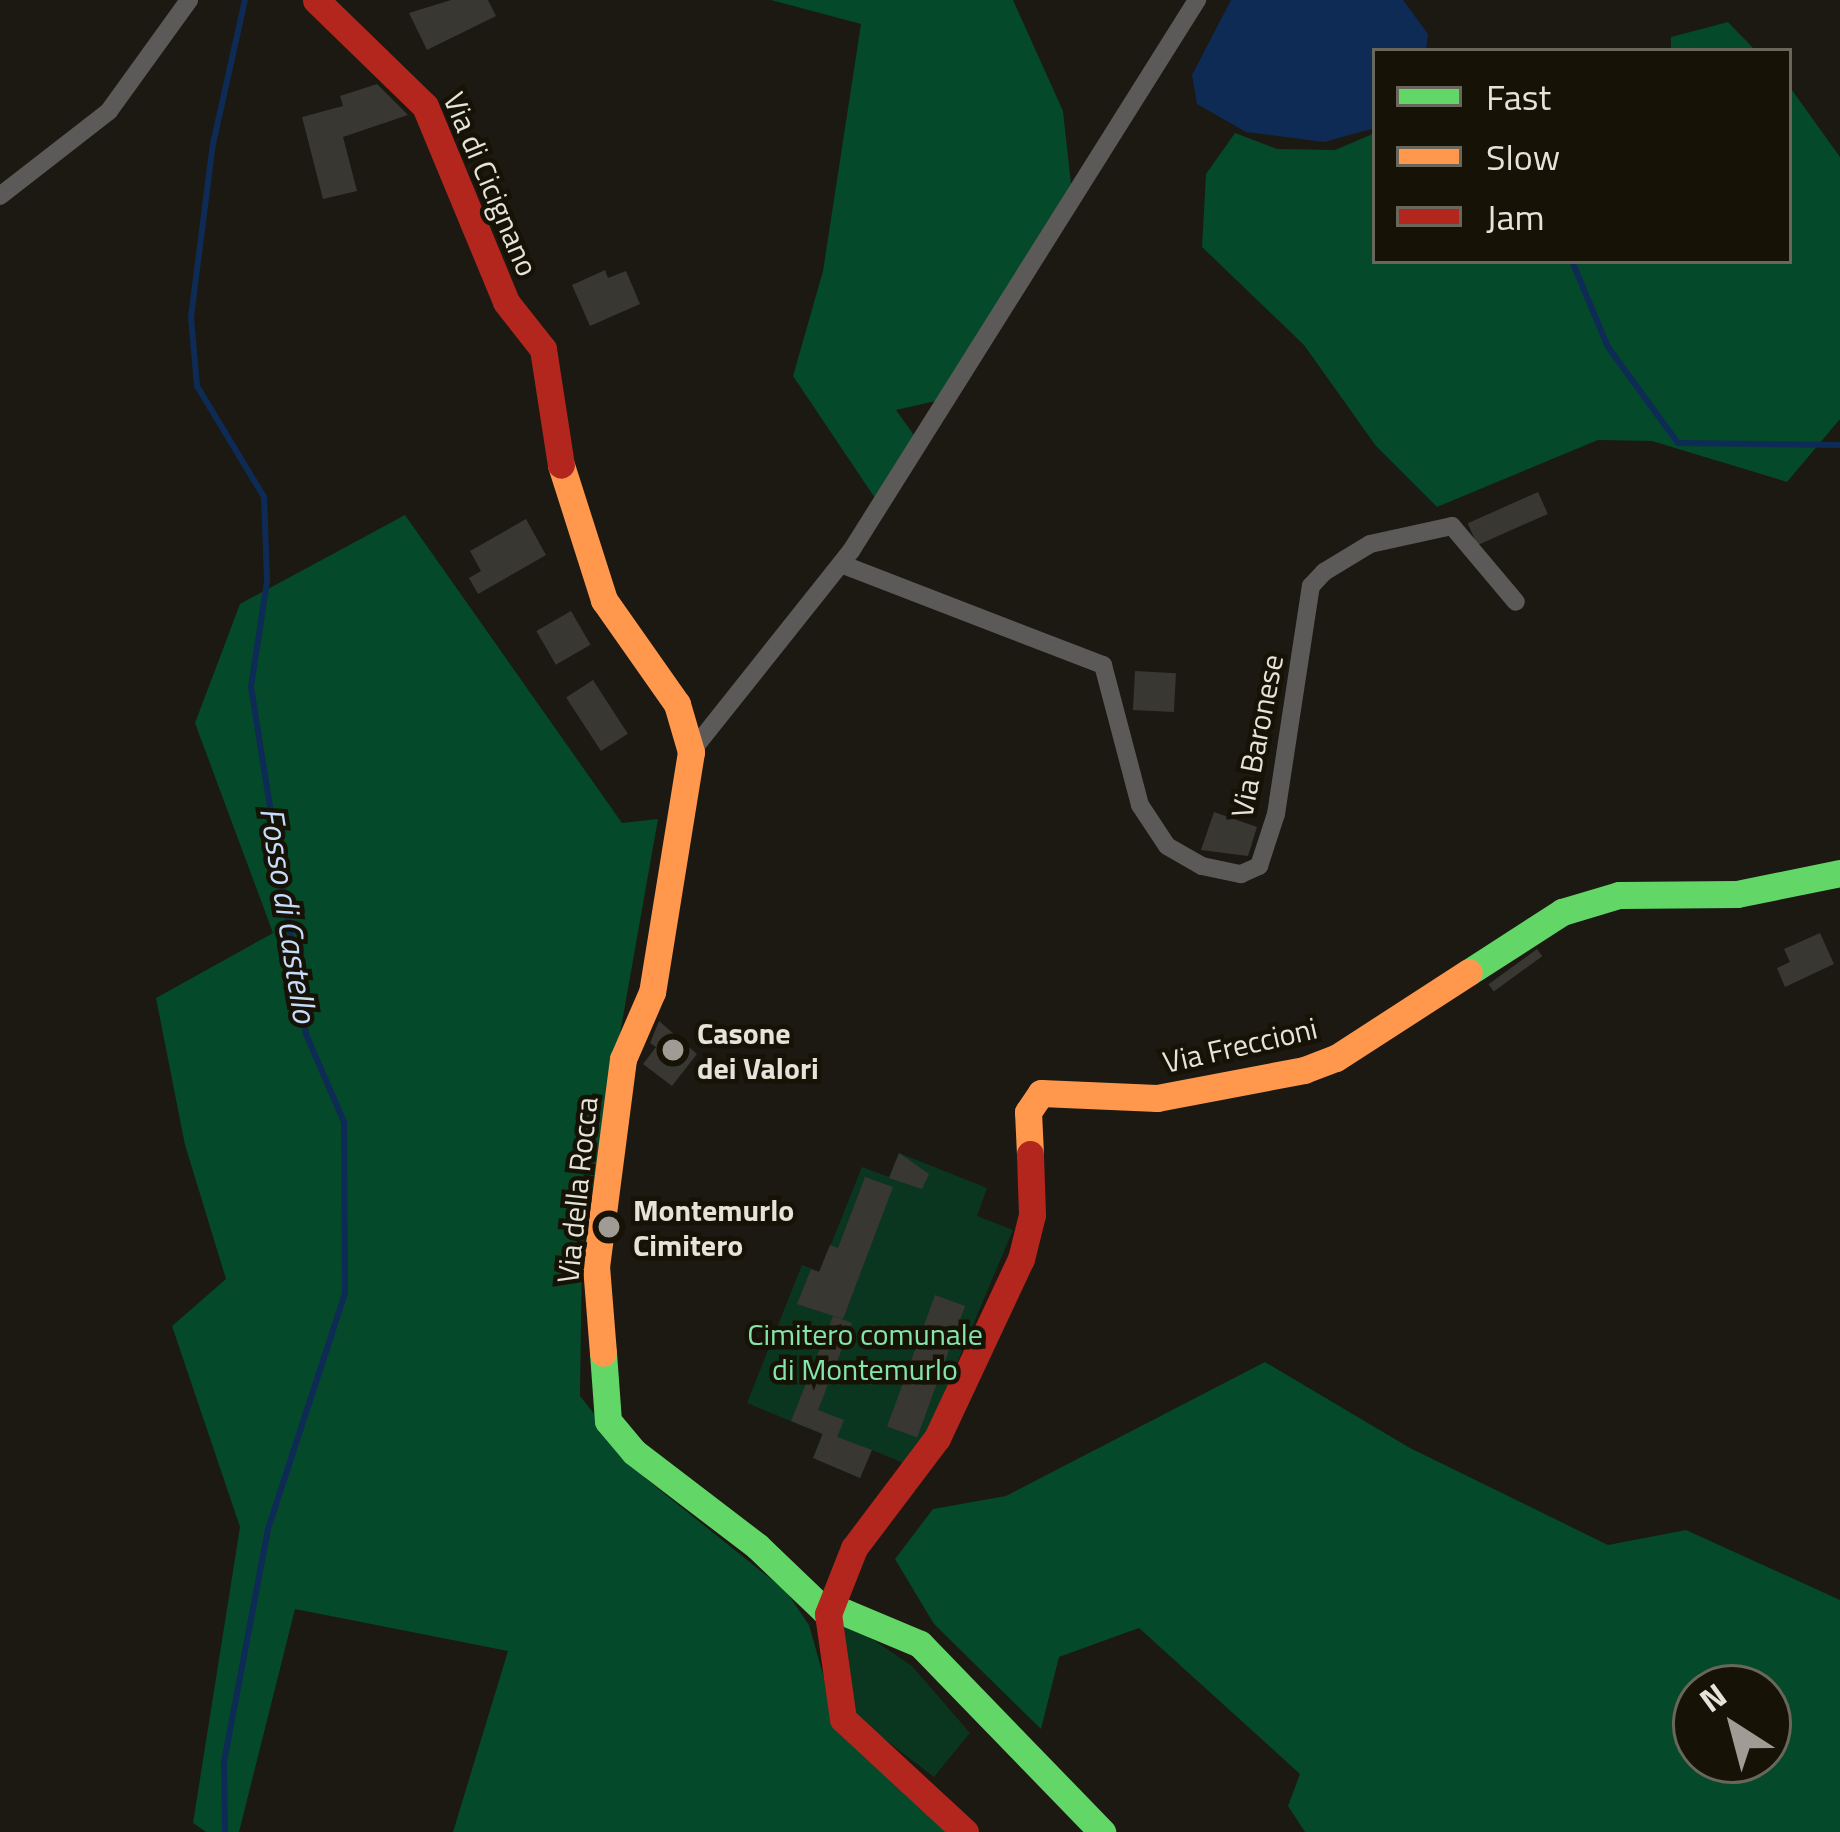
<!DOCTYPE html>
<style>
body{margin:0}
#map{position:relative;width:1840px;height:1832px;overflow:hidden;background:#1b1912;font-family:"Titillium Web",sans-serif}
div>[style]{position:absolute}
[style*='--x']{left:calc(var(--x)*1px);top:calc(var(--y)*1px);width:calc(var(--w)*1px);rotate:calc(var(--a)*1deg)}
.green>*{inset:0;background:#0a361f}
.forest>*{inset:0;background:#04492a}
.water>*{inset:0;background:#0e2b56}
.stream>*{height:6px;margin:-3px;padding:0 3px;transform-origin:3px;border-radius:3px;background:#0e2b56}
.building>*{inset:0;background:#383731;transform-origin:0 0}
.street>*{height:18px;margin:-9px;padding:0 9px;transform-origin:9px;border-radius:9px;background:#5c5a59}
.fast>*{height:27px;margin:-13.5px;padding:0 13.5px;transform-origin:13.5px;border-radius:13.5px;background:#63d668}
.slow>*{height:27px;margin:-13.5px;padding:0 13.5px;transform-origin:13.5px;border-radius:13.5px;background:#ff974d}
.jam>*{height:27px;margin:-13.5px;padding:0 13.5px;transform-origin:13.5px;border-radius:13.5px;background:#b3261e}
.dots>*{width:33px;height:33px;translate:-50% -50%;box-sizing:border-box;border:6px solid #161306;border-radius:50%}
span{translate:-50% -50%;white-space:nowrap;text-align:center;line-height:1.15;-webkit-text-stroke:9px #161306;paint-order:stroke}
.street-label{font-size:30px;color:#e5e3da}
.poi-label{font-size:30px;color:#e5e3da;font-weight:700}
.left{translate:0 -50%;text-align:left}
.park-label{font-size:30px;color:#84e5ac}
.water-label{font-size:33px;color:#c7dcfc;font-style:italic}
.legend{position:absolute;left:1372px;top:48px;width:420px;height:216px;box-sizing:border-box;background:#161306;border:3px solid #69665b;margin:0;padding:15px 21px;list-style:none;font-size:36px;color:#e5e3da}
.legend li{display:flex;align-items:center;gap:24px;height:60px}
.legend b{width:60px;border:3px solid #69665b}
.north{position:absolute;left:1672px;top:1664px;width:120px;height:120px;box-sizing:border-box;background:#161306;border:3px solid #69665b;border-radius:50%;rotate:324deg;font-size:33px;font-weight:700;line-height:48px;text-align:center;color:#e5e3da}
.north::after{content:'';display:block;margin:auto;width:42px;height:54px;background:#9e9c94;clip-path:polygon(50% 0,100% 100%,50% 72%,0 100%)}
</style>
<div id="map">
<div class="green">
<i style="clip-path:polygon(899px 1153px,987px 1188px,977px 1216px,1013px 1230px,913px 1467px,872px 1450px,860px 1478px,813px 1458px,822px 1434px,747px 1403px,802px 1265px,820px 1272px,862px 1167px,889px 1177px)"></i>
<i style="clip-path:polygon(847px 1622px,912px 1666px,970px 1733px,934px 1777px,849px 1712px,837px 1627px)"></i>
</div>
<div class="forest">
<i style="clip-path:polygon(771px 0,1013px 0,1063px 111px,1071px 184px,940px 400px,896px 410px,916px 438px,875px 498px,793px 376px,823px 271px,861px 24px)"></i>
<i style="clip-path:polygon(1728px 22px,1756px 51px,1671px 51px,1671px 37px)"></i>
<i style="clip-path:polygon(1789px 86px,1840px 157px,1840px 419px,1787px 482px,1652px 441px,1598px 440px,1437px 507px,1376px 446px,1304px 345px,1202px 247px,1206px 174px,1235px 133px,1277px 149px,1335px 150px,1375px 133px,1375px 261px,1789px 261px)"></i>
<i style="clip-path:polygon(405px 515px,622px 823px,658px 819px,582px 1249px,580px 1396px,646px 1479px,786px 1591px,809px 1625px,839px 1731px,950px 1832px,453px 1832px,508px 1651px,295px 1609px,239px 1832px,206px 1832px,193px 1823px,240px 1527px,172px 1326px,226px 1279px,185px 1145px,156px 998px,273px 933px,195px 723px,240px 604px)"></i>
<i style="clip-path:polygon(evenodd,1265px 1362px,1410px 1448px,1608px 1545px,1686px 1530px,1840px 1600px,1840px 1832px,1305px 1832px,1288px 1806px,1300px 1774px,1139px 1628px,1059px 1657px,1041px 1729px,934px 1624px,895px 1559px,933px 1509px,1006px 1496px,1265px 1362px,1696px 1688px,1768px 1688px,1768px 1760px,1696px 1760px,1696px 1688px)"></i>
</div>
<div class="water">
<i style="clip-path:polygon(1231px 0,1403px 0,1428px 34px,1426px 51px,1375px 51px,1375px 128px,1324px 142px,1246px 132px,1197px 104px,1192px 75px)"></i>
</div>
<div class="stream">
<i style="--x:1572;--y:261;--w:93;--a:67.3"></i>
<i style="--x:1608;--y:347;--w:119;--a:53.9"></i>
<i style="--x:1678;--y:443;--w:162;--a:0.7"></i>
<i style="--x:225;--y:1832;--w:70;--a:-90.8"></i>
<i style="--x:224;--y:1762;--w:237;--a:-79.3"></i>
<i style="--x:268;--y:1529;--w:248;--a:-71.9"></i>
<i style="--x:345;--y:1293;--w:171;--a:-90.3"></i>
<i style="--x:344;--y:1122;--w:96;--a:-113.4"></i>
<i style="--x:306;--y:1034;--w:351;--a:-99"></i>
<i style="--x:251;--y:687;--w:107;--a:-81.4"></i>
<i style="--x:267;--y:581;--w:84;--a:-92"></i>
<i style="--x:264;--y:497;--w:130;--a:-121.1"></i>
<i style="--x:197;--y:386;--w:69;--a:-95"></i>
<i style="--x:191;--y:317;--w:174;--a:-82.8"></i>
<i style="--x:213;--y:144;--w:148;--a:-77.5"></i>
</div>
<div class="building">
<i style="clip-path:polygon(451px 0,488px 0,496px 16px,427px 50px,409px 13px)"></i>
<i style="clip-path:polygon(377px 84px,408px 115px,343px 137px,357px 191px,323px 199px,302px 117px,343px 106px,340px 96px)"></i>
<i style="clip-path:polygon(605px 270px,608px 278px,626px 271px,640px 304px,590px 326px,572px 285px)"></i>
<i style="left:1538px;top:492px;width:24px;height:77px;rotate:66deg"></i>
<i style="clip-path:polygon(526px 519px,546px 555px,478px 594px,469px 578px,481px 571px,470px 551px)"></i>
<i style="left:571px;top:611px;width:39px;height:40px;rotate:60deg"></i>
<i style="left:1135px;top:671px;width:41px;height:39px;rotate:3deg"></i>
<i style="left:593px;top:680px;width:64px;height:32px;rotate:57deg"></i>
<i style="clip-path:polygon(1214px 812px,1257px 827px,1248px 856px,1201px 850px)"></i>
<i style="clip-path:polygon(1820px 933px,1834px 964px,1785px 987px,1777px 968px,1790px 962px,1784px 949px)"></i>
<i style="left:1537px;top:949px;width:9px;height:60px;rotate:54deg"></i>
<i style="clip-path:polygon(659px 1021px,697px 1054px,672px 1086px,643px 1064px,656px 1047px,650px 1043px)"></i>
<i style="clip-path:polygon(899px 1153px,929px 1174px,922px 1189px,889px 1178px)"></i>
<i style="clip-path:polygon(865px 1177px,893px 1187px,843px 1319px,797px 1304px,811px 1269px,819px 1272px,830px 1245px,838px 1248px)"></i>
<i style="left:935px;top:1295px;width:32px;height:140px;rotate:20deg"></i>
<i style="clip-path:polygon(833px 1316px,852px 1323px,818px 1410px,844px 1420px,837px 1437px,872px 1450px,860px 1478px,813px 1458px,823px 1434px,791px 1421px)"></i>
</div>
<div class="street">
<i style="--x:0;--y:196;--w:138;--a:-37.9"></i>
<i style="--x:109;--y:111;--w:137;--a:-54.2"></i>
<i style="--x:841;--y:564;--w:281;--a:21.1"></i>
<i style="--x:1103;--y:665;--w:145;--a:75.2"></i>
<i style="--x:1140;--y:805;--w:49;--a:56.6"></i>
<i style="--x:1167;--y:846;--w:40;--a:29.7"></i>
<i style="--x:1202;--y:866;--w:40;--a:12"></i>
<i style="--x:1241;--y:874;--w:20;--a:-24"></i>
<i style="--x:1259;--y:866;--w:55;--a:-71.9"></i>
<i style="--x:1276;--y:814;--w:231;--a:-81.3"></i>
<i style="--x:1311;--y:586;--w:19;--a:-47"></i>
<i style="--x:1324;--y:572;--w:54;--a:-31.3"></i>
<i style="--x:1370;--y:544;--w:84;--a:-12.4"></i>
<i style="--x:1452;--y:526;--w:99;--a:49.9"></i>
<i style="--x:691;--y:752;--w:257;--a:-51.5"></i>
<i style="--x:851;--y:551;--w:651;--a:-57.87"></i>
</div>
<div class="fast">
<i style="--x:1469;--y:972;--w:111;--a:-32.8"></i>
<i style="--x:1562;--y:912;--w:59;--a:-16.6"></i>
<i style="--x:1619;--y:895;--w:118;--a:-0.5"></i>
<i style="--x:1737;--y:894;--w:105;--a:-11.5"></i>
<i style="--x:603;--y:1353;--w:68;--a:85.8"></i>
<i style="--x:608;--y:1421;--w:40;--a:50"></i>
<i style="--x:634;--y:1452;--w:155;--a:37.4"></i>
<i style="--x:757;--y:1546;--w:98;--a:43.8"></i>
<i style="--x:828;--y:1614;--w:16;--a:-7"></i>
<i style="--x:844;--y:1612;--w:82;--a:22.8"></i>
<i style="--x:920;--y:1644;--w:262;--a:45.9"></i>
</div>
<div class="slow">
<i style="--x:561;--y:465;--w:142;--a:72.3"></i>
<i style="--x:604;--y:600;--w:127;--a:54.9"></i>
<i style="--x:677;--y:704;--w:50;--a:73.7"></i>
<i style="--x:691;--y:752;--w:243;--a:99.2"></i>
<i style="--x:652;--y:992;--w:73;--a:113.4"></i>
<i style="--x:623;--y:1059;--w:209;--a:97.4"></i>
<i style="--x:596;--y:1266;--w:87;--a:85.4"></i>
<i style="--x:1030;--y:1154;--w:42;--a:-92.7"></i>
<i style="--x:1028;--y:1112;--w:23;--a:-56"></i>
<i style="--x:1041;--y:1093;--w:116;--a:2.5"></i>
<i style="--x:1157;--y:1098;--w:150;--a:-10.8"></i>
<i style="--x:1304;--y:1070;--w:34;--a:-21"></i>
<i style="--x:1336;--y:1058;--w:158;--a:-32.9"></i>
</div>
<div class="jam">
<i style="--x:316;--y:0;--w:152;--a:44.2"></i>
<i style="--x:425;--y:106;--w:212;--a:67.5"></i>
<i style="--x:506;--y:302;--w:60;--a:51.8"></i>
<i style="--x:543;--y:349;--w:117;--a:81.2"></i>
<i style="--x:965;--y:1832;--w:166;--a:-137.2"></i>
<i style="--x:843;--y:1719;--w:106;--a:-98.1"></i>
<i style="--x:828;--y:1614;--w:71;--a:-68.5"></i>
<i style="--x:854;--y:1548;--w:138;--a:-53"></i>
<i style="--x:937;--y:1438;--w:198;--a:-64.9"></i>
<i style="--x:1021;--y:1259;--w:45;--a:-76"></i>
<i style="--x:1032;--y:1215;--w:61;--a:-91.9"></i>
</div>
<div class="dots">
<i style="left:673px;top:1050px;background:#9e9c94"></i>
<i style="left:609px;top:1227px;background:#9e9c94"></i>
</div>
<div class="street-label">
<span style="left:491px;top:184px;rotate:67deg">Via di Cicignano</span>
<span style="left:1257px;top:736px;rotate:-79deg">Via Baronese</span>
<span style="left:1240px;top:1045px;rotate:-13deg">Via Freccioni</span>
<span style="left:577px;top:1190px;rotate:-84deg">Via della Rocca</span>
</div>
<div class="poi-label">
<span class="left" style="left:697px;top:1050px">Casone<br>dei Valori</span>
<span class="left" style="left:633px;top:1227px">Montemurlo<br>Cimitero</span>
</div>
<div class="park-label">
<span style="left:865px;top:1351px">Cimitero comunale<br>di Montemurlo</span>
</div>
<div class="water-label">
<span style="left:288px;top:915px;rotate:81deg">Fosso di Castello</span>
</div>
<ul class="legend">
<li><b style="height:15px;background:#63d668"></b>Fast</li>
<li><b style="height:15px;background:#ff974d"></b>Slow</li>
<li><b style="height:15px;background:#b3261e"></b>Jam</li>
</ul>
<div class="north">N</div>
</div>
